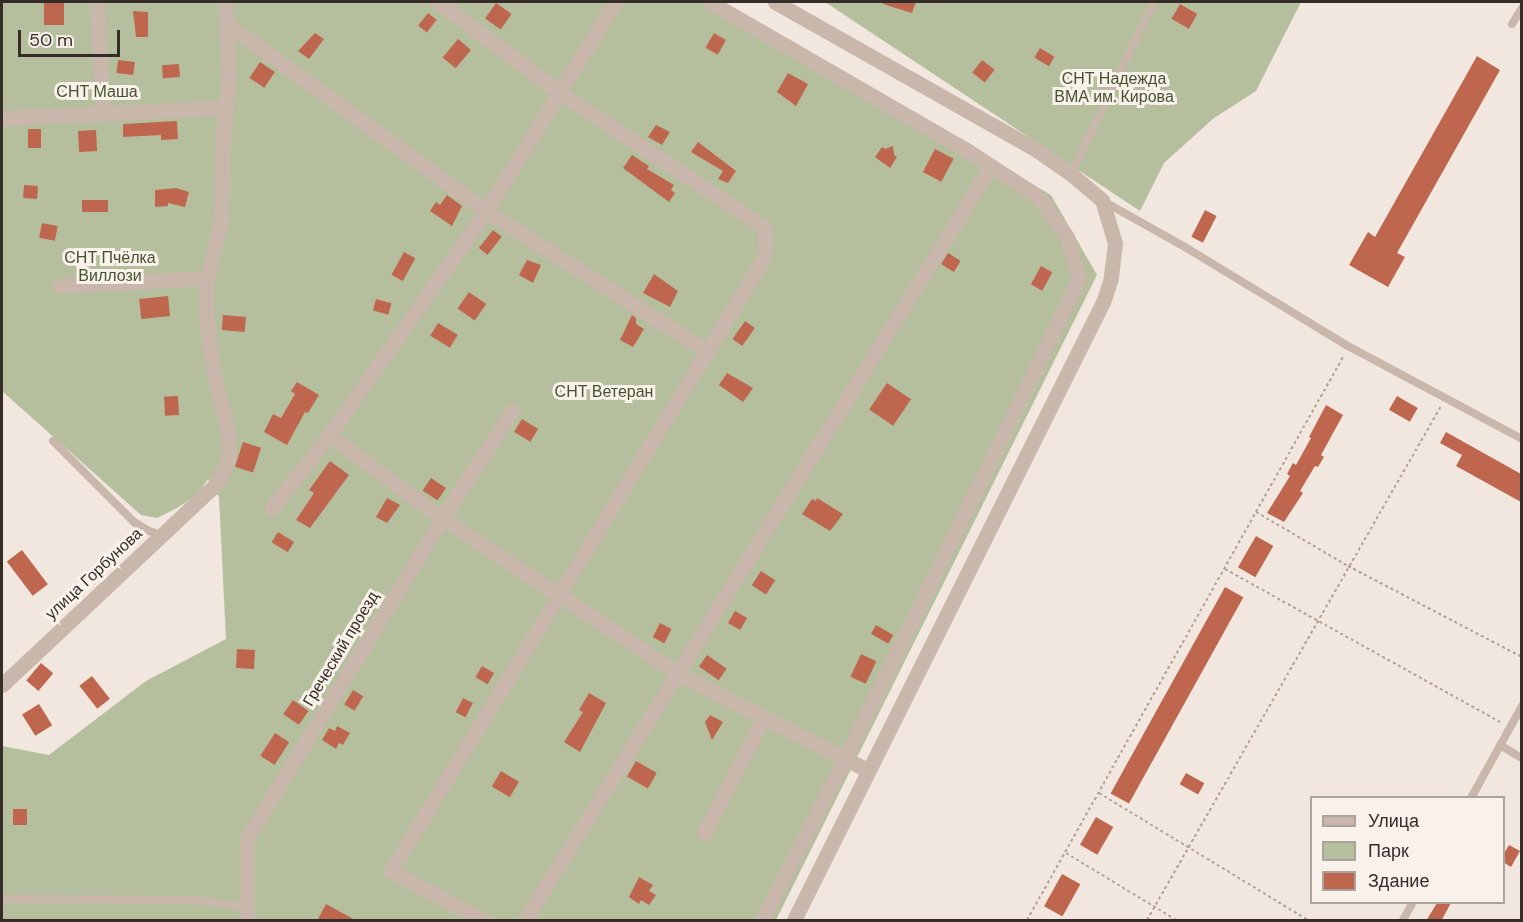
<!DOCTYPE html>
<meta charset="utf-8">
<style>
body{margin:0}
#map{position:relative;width:1523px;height:922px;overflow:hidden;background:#f1e7de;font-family:"DM Sans",sans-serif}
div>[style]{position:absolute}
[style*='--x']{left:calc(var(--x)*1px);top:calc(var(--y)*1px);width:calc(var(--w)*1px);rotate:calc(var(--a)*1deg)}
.green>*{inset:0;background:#b5bf9e}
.building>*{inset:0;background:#be674e;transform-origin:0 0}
.path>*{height:2px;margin-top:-1px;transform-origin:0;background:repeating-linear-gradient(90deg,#b4a195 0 3px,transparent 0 6px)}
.lane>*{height:8px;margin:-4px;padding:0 4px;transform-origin:4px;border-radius:4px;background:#c8b7aa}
.street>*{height:15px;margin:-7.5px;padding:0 7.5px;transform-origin:7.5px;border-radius:7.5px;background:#c8b7aa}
span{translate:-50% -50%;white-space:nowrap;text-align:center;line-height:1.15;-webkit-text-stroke:6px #f9f2ea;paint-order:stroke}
.park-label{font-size:16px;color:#47532f}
.street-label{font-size:16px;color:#362d29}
.frame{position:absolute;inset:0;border:3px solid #362d29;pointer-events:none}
.legend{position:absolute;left:1310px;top:796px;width:195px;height:108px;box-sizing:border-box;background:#f9f2ea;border:2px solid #aba39d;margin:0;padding:8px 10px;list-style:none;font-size:18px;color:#362d29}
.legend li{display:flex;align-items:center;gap:12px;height:30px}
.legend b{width:30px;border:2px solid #aba39d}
.scale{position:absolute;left:18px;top:30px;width:102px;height:27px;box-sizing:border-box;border:3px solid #362d29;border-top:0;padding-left:8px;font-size:18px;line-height:21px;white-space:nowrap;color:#362d29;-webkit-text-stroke:4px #f9f2ea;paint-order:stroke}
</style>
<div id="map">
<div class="green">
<i style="clip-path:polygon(2px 2px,719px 2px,1051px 195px,1097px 275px,776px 920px,2px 920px,2px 746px,49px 755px,146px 681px,226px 639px,219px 497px,208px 479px,198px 494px,177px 508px,157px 518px,141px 515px,2px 391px)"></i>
<i style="clip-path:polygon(825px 2px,1301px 2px,1256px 91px,1214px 118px,1164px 163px,1140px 211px)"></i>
</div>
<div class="building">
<i style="left:44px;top:2px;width:20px;height:23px"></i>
<i style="clip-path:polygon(883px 2px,916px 2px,912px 13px,883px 4px)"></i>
<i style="left:496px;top:3px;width:19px;height:19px;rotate:35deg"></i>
<i style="left:1180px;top:4px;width:20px;height:17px;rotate:30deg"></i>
<i style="clip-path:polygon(133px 11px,148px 12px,148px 37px,136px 37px)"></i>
<i style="left:428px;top:13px;width:11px;height:16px;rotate:38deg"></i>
<i style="clip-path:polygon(315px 33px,324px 39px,309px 59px,298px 51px)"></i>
<i style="left:714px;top:33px;width:14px;height:17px;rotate:30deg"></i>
<i style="left:458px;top:39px;width:17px;height:24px;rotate:40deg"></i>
<i style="left:1040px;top:48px;width:17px;height:11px;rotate:31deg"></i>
<i style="clip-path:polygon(1477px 56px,1500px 70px,1397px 253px,1405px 257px,1388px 287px,1349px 265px,1368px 232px,1375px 237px)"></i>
<i style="left:118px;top:60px;width:17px;height:13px;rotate:7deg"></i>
<i style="left:982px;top:60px;width:16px;height:16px;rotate:38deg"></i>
<i style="left:260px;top:62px;width:18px;height:19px;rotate:34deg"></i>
<i style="left:179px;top:64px;width:13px;height:17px;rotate:86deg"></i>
<i style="clip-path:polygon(788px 73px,808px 84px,796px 106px,777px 92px)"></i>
<i style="clip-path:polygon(177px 121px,178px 139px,161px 140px,161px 135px,123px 137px,123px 124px)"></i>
<i style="clip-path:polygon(656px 125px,670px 132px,662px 145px,648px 137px)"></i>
<i style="left:28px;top:129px;width:13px;height:19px"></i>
<i style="left:96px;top:130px;width:21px;height:18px;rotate:87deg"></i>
<i style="clip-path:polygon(698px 142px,736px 171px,728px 183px,718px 179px,723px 171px,691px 152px)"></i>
<i style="clip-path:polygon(893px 146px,894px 155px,897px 157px,890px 168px,875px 157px,882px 147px,885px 149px)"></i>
<i style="left:935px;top:149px;width:21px;height:26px;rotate:28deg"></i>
<i style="clip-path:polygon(632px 155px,649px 166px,647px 169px,674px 185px,671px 190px,675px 193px,669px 202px,623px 168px)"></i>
<i style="left:24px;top:185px;width:14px;height:13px;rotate:4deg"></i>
<i style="clip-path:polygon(176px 188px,189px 192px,185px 207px,168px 203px,168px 206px,155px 207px,155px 190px)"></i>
<i style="clip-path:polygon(447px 195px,462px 206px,452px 226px,430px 211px,436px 202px,440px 205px)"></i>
<i style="left:82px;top:200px;width:26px;height:12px"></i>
<i style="left:1205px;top:210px;width:13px;height:30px;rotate:27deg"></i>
<i style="left:42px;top:223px;width:16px;height:15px;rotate:11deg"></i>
<i style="left:493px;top:230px;width:11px;height:23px;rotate:38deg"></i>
<i style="left:404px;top:252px;width:13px;height:26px;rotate:29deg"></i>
<i style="left:948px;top:253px;width:15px;height:13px;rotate:32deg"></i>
<i style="clip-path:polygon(527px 260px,541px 265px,533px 283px,519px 275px)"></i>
<i style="left:1041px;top:266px;width:13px;height:21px;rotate:29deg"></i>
<i style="clip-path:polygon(654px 274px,678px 291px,670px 307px,643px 293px)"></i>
<i style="left:469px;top:292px;width:21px;height:20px;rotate:35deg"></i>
<i style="left:168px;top:296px;width:20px;height:29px;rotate:84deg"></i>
<i style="left:376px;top:299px;width:16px;height:12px;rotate:15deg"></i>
<i style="left:223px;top:315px;width:23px;height:15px;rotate:5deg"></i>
<i style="clip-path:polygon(632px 315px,636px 318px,636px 324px,644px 329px,633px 347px,620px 340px)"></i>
<i style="left:745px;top:321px;width:12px;height:22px;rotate:35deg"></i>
<i style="left:438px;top:323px;width:23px;height:15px;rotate:31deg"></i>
<i style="clip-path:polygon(727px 373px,753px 388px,743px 402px,719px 385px)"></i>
<i style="clip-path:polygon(297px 382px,319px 395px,308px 413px,305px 412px,287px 445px,264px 432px,273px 414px,281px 418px,295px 394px,291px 391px)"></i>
<i style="left:887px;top:383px;width:29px;height:32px;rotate:34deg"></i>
<i style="left:178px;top:396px;width:19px;height:14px;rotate:87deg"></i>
<i style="left:1397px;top:396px;width:24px;height:16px;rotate:30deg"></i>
<i style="clip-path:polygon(1326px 405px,1343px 415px,1321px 455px,1324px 457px,1318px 467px,1315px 466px,1300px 491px,1303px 493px,1284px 522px,1267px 513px,1290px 476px,1287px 474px,1293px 463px,1296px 465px,1311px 438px,1309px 437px)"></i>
<i style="left:522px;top:419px;width:19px;height:15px;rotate:32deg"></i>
<i style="clip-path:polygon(1446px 432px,1521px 474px,1521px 502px,1456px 466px,1462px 455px,1440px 443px)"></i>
<i style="left:243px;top:442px;width:19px;height:26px;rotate:18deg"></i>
<i style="clip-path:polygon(330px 461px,349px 475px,310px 528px,296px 520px,314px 493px,309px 490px)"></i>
<i style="left:431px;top:478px;width:18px;height:15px;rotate:34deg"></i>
<i style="clip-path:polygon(387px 498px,400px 505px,387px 523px,376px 517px)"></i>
<i style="clip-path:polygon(817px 498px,843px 514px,830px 531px,802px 514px,812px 499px,816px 501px)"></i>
<i style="left:278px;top:532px;width:19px;height:12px;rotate:32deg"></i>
<i style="left:1256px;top:536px;width:20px;height:36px;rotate:30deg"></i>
<i style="left:22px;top:550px;width:43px;height:19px;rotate:53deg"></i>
<i style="left:761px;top:571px;width:17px;height:17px;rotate:33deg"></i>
<i style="left:1225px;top:587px;width:21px;height:236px;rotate:29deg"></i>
<i style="left:735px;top:611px;width:14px;height:14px;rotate:30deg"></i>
<i style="left:660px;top:623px;width:13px;height:16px;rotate:27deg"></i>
<i style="left:876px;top:625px;width:20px;height:10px;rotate:30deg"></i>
<i style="left:237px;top:649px;width:18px;height:19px;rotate:3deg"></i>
<i style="left:861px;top:654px;width:17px;height:25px;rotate:25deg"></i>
<i style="left:707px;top:655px;width:24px;height:14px;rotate:35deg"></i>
<i style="left:41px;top:663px;width:16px;height:23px;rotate:40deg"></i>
<i style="left:482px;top:666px;width:14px;height:13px;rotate:30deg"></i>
<i style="left:92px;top:676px;width:29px;height:16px;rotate:52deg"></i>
<i style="left:353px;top:690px;width:12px;height:17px;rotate:31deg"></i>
<i style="clip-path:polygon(589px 693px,606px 703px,580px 752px,564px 742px,583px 712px,579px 710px)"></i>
<i style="left:463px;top:698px;width:11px;height:16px;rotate:27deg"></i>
<i style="left:293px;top:700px;width:19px;height:17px;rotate:35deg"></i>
<i style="left:39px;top:704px;width:25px;height:20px;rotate:58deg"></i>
<i style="clip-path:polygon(710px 715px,723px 722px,712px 740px,705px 722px)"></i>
<i style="clip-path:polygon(337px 726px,350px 733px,343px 745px,339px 743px,336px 749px,322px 740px,329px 728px,335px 731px)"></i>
<i style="left:275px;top:733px;width:17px;height:27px;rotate:33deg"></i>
<i style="left:636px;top:761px;width:24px;height:18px;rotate:30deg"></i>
<i style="left:501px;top:771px;width:21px;height:18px;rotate:31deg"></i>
<i style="left:1186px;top:773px;width:21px;height:13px;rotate:29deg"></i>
<i style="left:13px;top:809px;width:14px;height:16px"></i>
<i style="left:1096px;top:817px;width:20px;height:32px;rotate:30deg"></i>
<i style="clip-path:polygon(1509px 845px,1520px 851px,1511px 867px,1503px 862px,1503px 855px)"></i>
<i style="left:1062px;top:874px;width:21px;height:37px;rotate:29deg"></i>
<i style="clip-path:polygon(639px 877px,653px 885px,649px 891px,656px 895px,649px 905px,641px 900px,639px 904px,629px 897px)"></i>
<i style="clip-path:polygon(1437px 903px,1451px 903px,1441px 921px,1426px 921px)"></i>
<i style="clip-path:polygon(326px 904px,357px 921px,317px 921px)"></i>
</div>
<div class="path">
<i style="--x:1256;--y:512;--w:107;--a:30.4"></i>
<i style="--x:1348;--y:566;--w:196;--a:27.6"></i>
<i style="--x:1225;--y:569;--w:315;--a:29.1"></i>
<i style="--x:1099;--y:793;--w:245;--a:31.3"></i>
<i style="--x:1066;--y:853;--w:129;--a:31.3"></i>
<i style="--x:1027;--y:920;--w:648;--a:-60.7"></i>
<i style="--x:1147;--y:920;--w:592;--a:-60.23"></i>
</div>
<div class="lane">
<i style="--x:1512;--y:24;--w:19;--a:-58"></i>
<i style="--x:1071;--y:174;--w:187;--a:-64.3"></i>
<i style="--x:1103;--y:201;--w:94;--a:29.3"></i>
<i style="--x:1185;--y:247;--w:191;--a:31.3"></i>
<i style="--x:1348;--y:346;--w:197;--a:28.1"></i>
<i style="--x:53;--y:441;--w:115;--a:45"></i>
<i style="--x:134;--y:522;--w:17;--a:31"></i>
<i style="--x:149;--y:531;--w:14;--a:17"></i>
<i style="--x:1500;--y:745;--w:26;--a:31"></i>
<i style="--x:1471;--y:798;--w:105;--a:-61"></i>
<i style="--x:2;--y:899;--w:198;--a:0.3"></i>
<i style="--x:200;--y:900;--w:48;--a:9.7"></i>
<i style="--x:1403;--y:920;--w:21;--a:-61"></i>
</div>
<div class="street">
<i style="--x:97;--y:2;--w:112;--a:86.9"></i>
<i style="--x:438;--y:2;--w:151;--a:36.6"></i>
<i style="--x:559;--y:92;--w:247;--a:33.4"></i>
<i style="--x:765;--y:228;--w:28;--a:90"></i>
<i style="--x:765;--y:256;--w:720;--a:121.31"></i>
<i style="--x:391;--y:871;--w:104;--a:28"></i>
<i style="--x:710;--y:2;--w:294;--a:30"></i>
<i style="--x:965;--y:149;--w:88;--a:33"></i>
<i style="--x:1039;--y:197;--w:49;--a:55"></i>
<i style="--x:1067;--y:237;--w:44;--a:74.1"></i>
<i style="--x:1079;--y:279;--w:535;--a:116.04"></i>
<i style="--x:844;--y:760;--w:180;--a:117.1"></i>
<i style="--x:775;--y:2;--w:302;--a:29.5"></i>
<i style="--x:1038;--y:151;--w:40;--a:34.9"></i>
<i style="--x:1071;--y:174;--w:40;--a:40"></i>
<i style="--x:1102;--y:200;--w:45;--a:73.2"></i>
<i style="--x:1115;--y:243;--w:35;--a:97"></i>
<i style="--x:1111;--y:278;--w:25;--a:108"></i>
<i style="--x:1103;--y:302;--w:691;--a:116.57"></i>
<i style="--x:227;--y:24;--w:319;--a:35.8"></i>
<i style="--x:486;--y:211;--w:262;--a:32.4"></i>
<i style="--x:2;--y:118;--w:224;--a:-2.6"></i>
<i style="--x:60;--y:286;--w:147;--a:-3.1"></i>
<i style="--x:329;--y:435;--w:140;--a:36.3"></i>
<i style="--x:442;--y:518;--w:282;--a:33.4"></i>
<i style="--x:677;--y:673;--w:213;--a:27"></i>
<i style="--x:272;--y:508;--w:93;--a:-52"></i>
<i style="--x:329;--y:435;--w:274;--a:-55"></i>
<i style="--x:486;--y:211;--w:246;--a:-58.3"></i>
<i style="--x:2;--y:685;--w:287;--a:-43.2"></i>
<i style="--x:211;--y:489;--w:16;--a:-52"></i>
<i style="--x:221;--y:476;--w:18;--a:-68"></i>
<i style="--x:228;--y:459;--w:23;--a:-88"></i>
<i style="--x:229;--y:436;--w:64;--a:-103.6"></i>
<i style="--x:214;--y:374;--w:58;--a:-98"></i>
<i style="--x:206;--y:317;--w:39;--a:-89"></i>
<i style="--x:207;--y:278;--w:59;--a:-76.2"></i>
<i style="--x:221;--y:221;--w:88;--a:-88.7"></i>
<i style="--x:223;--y:133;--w:56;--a:-83.9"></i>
<i style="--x:229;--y:77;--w:75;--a:-93.1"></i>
<i style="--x:704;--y:833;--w:129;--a:-62.8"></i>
<i style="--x:247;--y:920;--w:82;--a:-90"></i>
<i style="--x:247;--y:838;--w:375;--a:-58.6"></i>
<i style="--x:442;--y:518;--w:128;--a:-56.8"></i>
<i style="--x:525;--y:920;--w:885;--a:-58.3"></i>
</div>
<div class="park-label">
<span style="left:1114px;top:88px">СНТ Надежда<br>ВМА им. Кирова</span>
<span style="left:97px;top:92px">СНТ Маша</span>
<span style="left:110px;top:267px">СНТ Пчёлка<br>Виллози</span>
<span style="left:604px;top:392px">СНТ Ветеран</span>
</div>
<div class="street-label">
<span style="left:94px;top:574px;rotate:-43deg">улица Горбунова</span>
<span style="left:341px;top:649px;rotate:-59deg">Греческий проезд</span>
</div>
<div class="frame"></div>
<ul class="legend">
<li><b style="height:8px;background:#c8b7aa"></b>Улица</li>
<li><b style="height:16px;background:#b5bf9e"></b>Парк</li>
<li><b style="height:16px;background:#be674e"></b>Здание</li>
</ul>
<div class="scale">50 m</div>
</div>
